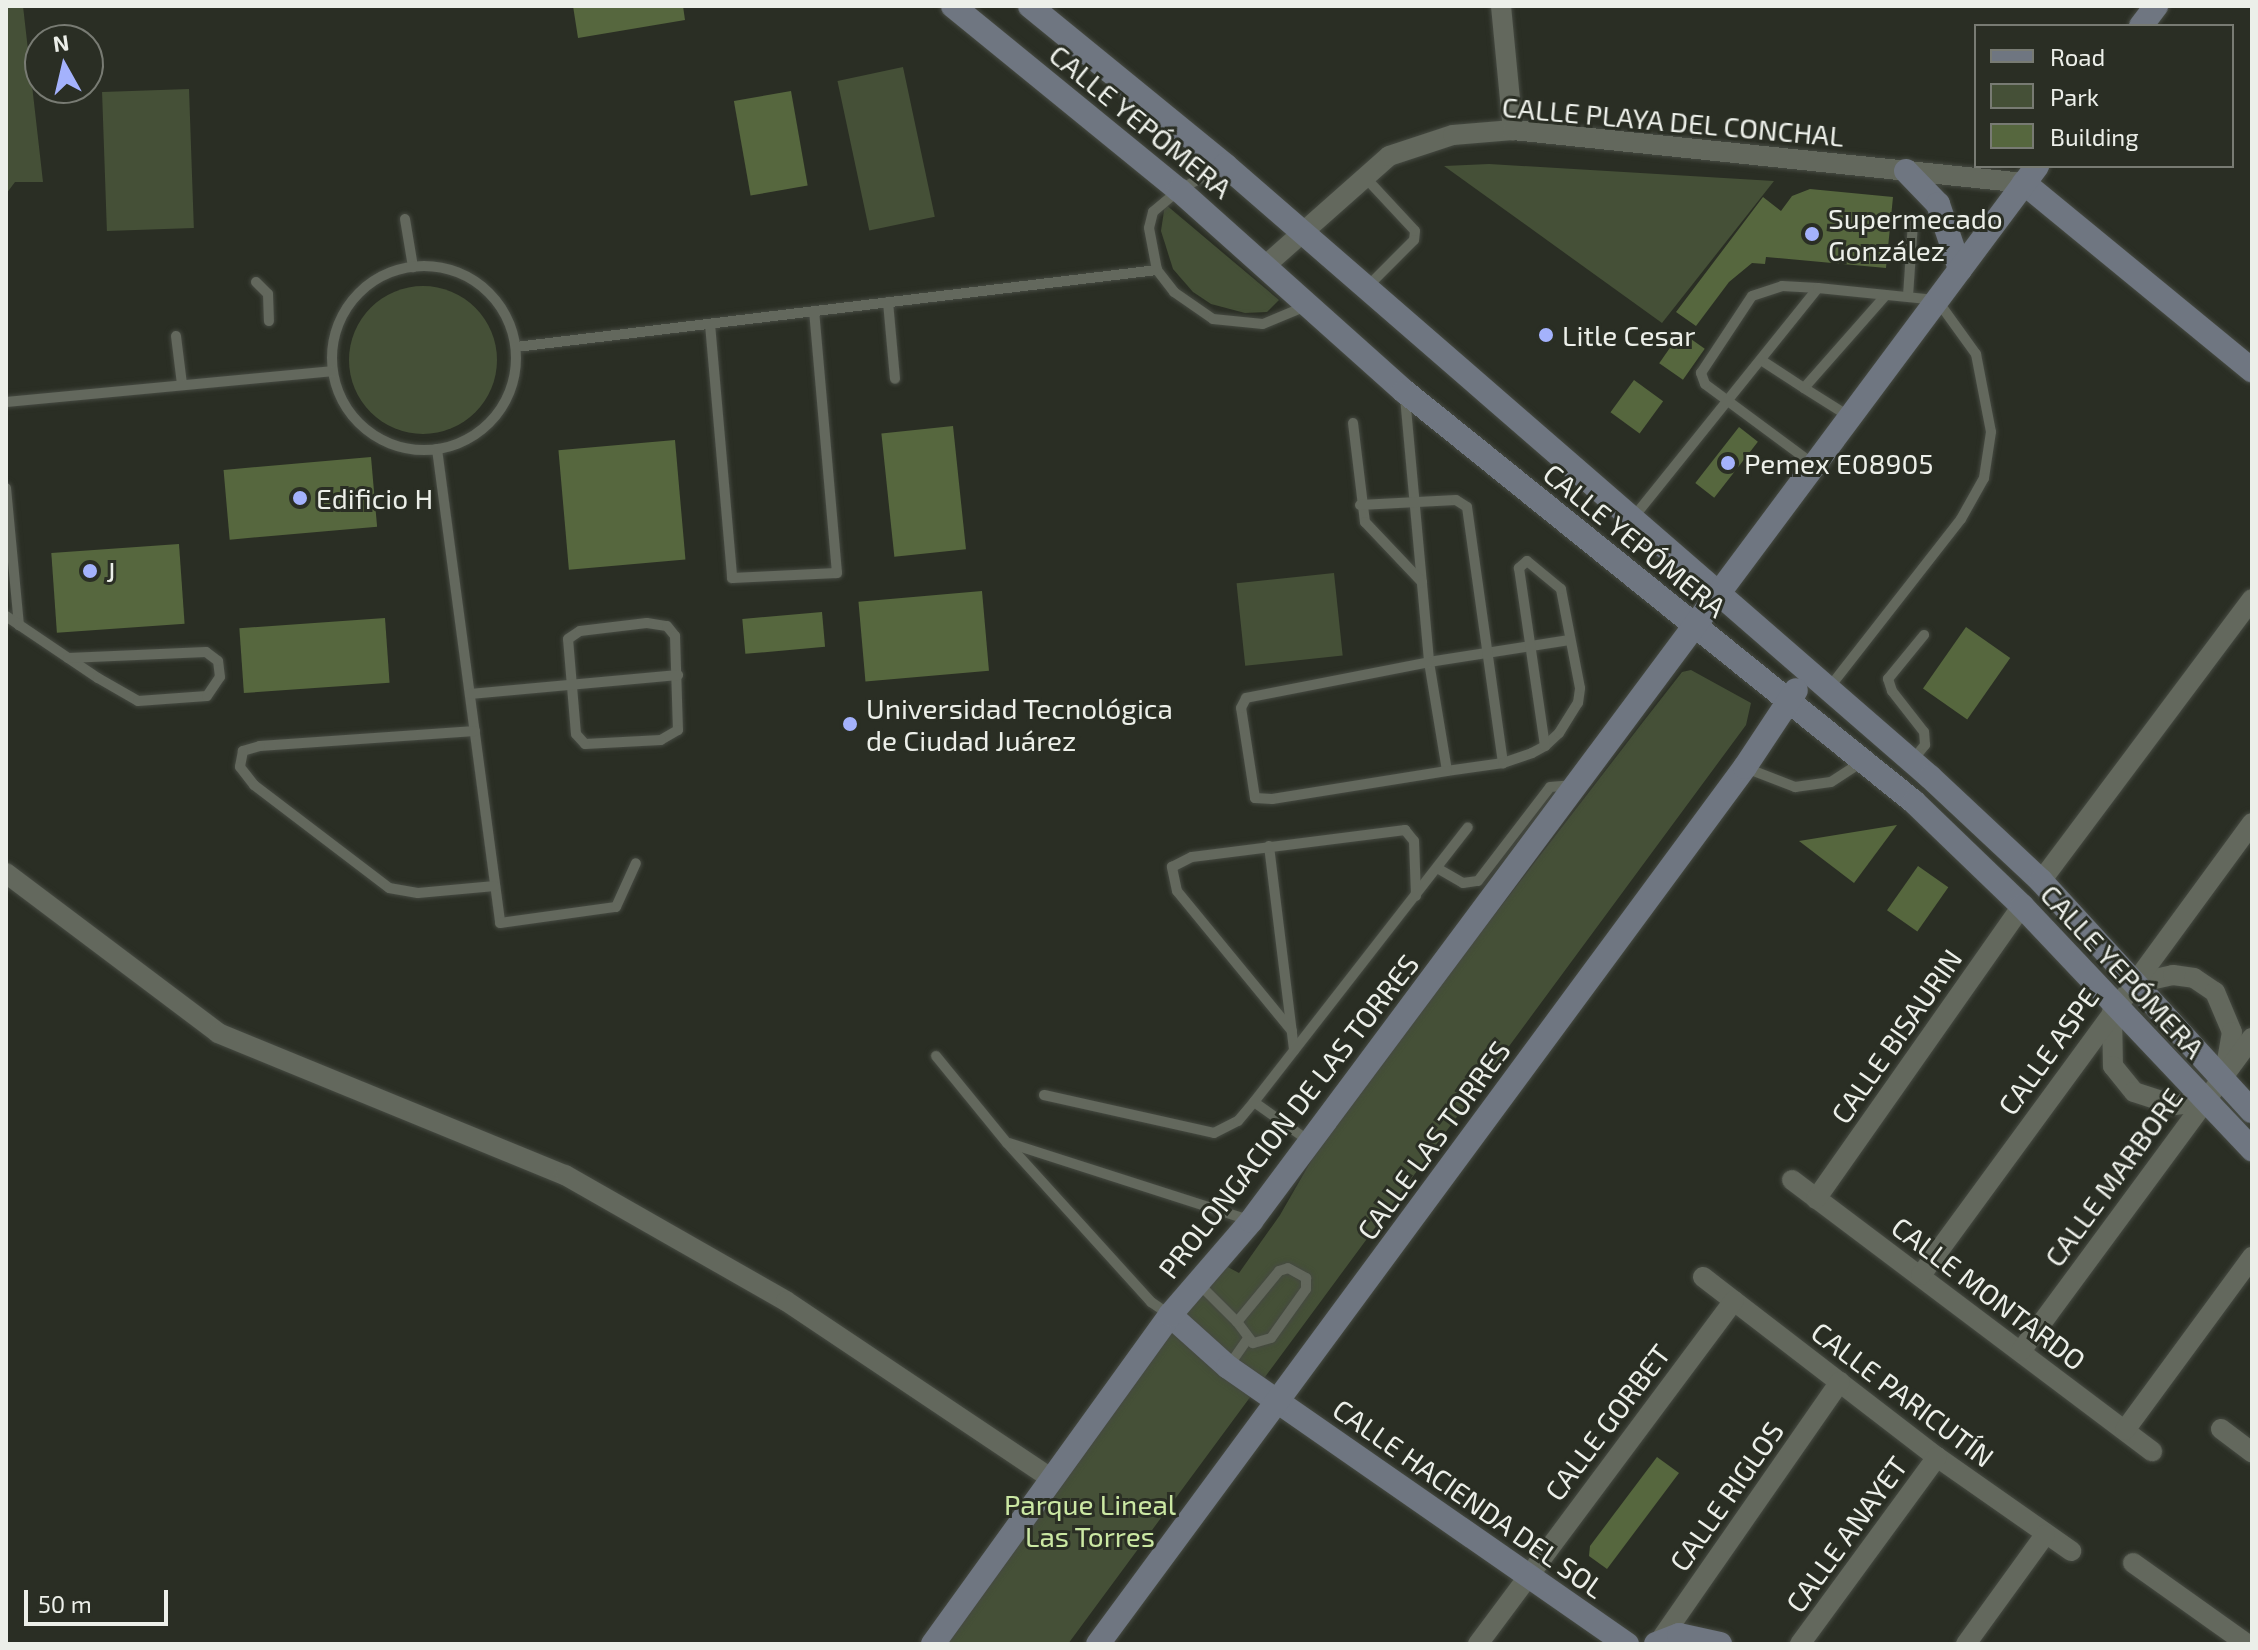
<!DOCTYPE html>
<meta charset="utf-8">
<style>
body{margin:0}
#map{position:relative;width:2258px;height:1650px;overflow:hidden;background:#2a2e24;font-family:"Exo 2",sans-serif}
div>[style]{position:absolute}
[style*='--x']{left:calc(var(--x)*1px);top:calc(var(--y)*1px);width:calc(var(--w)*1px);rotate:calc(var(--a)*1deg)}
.green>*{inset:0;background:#455037;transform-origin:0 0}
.round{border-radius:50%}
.building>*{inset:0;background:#56673e;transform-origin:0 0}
.roads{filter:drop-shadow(0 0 2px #464a42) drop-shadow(0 0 2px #464a42)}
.lane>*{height:10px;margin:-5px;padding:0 5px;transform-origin:5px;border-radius:5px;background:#63685d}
.lane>.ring{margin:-5px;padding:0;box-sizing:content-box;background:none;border:10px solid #63685d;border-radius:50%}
.street>*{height:20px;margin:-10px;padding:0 10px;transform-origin:10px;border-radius:10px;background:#63685d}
.secondary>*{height:24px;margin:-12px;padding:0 12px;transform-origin:12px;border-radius:12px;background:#6f7681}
.dots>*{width:22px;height:22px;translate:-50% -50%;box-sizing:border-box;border:4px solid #2a2e24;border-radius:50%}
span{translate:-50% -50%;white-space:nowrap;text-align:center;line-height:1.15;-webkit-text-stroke:6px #2a2e24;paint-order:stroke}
.street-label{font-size:28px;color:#ecefe9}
.poi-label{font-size:28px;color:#ecefe9}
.left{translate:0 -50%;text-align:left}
.park-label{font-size:28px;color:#cbe8a3}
.frame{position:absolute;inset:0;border:8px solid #ecefe9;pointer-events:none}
.legend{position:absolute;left:1974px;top:24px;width:260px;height:144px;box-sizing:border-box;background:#2a2e24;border:2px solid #787b73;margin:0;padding:10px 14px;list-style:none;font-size:24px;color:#ecefe9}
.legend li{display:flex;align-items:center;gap:16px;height:40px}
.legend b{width:40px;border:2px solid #787b73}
.north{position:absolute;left:24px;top:24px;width:80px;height:80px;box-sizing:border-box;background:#2a2e24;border:2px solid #787b73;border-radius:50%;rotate:352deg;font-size:22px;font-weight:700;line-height:32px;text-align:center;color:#ecefe9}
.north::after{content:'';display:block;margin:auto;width:28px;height:36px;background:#a4b2fc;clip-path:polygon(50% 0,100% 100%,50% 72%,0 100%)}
.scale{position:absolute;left:24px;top:1590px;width:144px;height:36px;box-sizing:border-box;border:4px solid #ecefe9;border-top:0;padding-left:10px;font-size:24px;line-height:28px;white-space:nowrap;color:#ecefe9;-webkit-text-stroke:6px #2a2e24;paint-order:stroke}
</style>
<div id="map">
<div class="green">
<i style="clip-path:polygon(6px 6px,23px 6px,43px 182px,15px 182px,6px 194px)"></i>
<i style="left:903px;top:67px;width:153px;height:67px;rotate:78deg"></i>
<i style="left:189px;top:89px;width:139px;height:87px;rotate:88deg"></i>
<i style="clip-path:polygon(1489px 164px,1774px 181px,1662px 323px,1444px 166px)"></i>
<i style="clip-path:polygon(1165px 204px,1279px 300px,1267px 312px,1245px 313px,1211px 304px,1193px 292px,1173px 269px,1161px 231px)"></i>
<i class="round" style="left:349px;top:286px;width:148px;height:148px"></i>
<i style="left:1334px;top:573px;width:83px;height:98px;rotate:84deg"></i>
<i style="clip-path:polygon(1691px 670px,1751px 703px,1746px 725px,1068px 1644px,933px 1644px,1050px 1478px,1224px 1265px,1239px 1273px,1280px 1215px,1330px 1128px,1643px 722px,1682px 672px)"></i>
</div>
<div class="building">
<i style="clip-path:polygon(573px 6px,683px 6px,685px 20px,578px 38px)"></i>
<i style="left:791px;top:91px;width:96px;height:58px;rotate:80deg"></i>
<i style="clip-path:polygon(1810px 189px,1893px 197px,1886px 268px,1766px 257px,1765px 264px,1752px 263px,1729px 282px,1696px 326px,1676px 312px,1763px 197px,1781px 211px,1792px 196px)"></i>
<i style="left:1681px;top:332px;width:29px;height:38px;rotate:35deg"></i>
<i style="left:1634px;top:380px;width:36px;height:40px;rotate:36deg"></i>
<i style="left:953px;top:426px;width:124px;height:72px;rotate:84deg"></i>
<i style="left:1739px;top:427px;width:24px;height:71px;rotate:38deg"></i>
<i style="left:675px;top:440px;width:120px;height:117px;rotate:85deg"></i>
<i style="left:371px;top:457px;width:70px;height:148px;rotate:85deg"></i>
<i style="left:179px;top:544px;width:80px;height:128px;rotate:86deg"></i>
<i style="left:982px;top:591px;width:80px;height:124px;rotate:85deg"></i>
<i style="left:822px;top:612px;width:35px;height:80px;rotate:85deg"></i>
<i style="left:385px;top:618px;width:65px;height:146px;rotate:86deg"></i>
<i style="left:1966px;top:627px;width:54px;height:75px;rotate:35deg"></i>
<i style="clip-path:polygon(1897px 825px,1854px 883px,1799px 841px)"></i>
<i style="left:1918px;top:866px;width:37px;height:54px;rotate:35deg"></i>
<i style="clip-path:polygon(1657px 1457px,1679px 1473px,1607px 1569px,1589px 1556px,1590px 1546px)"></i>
</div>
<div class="roads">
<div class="lane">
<i style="--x:1223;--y:166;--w:50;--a:151.4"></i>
<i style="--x:1179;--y:190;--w:34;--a:140"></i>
<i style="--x:1153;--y:212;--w:16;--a:104"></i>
<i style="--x:1149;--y:228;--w:43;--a:79.2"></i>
<i style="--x:1157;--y:270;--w:28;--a:52"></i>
<i style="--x:1174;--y:292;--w:47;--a:34.7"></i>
<i style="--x:1213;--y:319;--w:50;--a:5.7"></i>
<i style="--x:1263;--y:324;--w:47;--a:-22.7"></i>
<i style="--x:1363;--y:175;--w:76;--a:47.1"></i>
<i style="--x:1415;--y:231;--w:9;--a:96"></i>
<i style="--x:1414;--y:240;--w:66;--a:135"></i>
<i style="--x:405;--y:219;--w:49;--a:80.5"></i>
<i class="ring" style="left:332px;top:266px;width:174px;height:174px"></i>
<i style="--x:256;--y:282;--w:17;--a:45"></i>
<i style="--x:268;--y:294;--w:27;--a:88"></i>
<i style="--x:1908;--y:296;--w:74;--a:-86.1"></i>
<i style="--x:888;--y:302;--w:77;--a:84.8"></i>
<i style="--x:710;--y:324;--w:255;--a:85"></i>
<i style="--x:732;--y:578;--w:105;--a:-2.7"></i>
<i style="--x:837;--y:573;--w:263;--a:-95"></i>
<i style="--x:176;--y:336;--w:48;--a:82.9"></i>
<i style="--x:516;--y:347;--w:646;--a:-6.85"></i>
<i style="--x:1761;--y:360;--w:51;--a:33.1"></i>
<i style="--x:1405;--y:397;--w:266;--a:84.8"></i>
<i style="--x:1429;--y:662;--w:142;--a:-8.9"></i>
<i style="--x:6;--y:402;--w:327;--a:-5.4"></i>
<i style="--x:1850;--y:417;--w:54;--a:-147.8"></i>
<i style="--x:1804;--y:388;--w:124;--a:-48.6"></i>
<i style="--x:1353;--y:423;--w:100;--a:83.1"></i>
<i style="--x:1365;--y:522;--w:83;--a:46.5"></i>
<i style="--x:437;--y:449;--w:478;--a:82.4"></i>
<i style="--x:500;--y:923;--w:117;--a:-7.9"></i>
<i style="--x:616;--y:907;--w:48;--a:-65.6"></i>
<i style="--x:1813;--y:464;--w:134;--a:-143.5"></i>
<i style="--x:1705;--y:384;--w:12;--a:-110"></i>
<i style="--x:1701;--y:373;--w:92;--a:-56.5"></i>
<i style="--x:1752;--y:296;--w:32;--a:-18"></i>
<i style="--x:1782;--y:286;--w:36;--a:3"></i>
<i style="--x:6;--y:488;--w:138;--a:84.6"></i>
<i style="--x:1360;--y:505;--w:96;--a:-3"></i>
<i style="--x:1456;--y:500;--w:13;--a:32"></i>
<i style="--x:1467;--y:507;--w:259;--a:82"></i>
<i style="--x:1503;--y:763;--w:57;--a:171.9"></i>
<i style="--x:1633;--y:518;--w:295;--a:-51.2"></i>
<i style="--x:1818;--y:288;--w:120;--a:5.8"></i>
<i style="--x:1937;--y:300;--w:67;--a:54.2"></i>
<i style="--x:1976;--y:354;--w:79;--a:79.1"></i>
<i style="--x:1991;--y:432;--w:47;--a:98.7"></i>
<i style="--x:1984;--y:478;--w:47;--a:119.3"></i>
<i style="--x:1961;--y:519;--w:214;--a:128"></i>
<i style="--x:6;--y:616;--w:111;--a:34"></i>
<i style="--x:98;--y:678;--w:46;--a:29.9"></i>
<i style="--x:138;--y:701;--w:69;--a:-4.1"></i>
<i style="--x:207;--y:696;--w:23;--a:-56"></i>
<i style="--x:220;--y:677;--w:16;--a:-97"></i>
<i style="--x:218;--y:661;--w:15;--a:-143"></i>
<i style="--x:206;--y:652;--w:138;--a:177.5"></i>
<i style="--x:647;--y:623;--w:20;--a:9"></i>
<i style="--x:667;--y:626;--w:13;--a:51"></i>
<i style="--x:675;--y:636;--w:94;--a:88.2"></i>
<i style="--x:678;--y:730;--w:20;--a:150"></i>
<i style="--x:661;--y:740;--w:76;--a:177"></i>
<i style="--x:585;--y:744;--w:13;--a:-132"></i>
<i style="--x:576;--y:734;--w:95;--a:-94.8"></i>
<i style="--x:568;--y:639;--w:14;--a:-34"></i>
<i style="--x:580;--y:631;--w:67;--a:-6.8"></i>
<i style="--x:1429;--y:662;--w:110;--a:80.6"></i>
<i style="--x:1447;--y:771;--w:177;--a:170.9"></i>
<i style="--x:1272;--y:799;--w:17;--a:-177"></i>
<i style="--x:1255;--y:798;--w:91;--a:-98.8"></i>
<i style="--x:1241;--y:708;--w:11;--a:-63"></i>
<i style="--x:1246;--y:698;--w:187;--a:-11.1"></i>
<i style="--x:470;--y:694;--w:209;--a:-5.2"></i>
<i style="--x:475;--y:731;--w:216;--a:176"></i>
<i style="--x:260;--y:746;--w:18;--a:164"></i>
<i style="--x:243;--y:751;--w:16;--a:101"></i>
<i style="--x:240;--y:767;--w:23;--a:52"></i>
<i style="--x:254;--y:785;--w:170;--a:37.3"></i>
<i style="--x:389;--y:888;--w:29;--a:10"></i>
<i style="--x:418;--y:893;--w:77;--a:-5.2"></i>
<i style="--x:1912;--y:761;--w:21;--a:-51"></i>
<i style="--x:1925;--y:745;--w:13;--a:-94"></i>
<i style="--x:1924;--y:732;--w:52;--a:-128"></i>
<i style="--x:1892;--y:691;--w:13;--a:-108"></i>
<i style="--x:1888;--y:679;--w:57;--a:-50.7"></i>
<i style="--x:1503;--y:763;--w:31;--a:-19"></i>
<i style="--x:1532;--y:753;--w:15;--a:-28"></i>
<i style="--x:1545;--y:746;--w:19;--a:-43"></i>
<i style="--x:1559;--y:733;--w:36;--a:-58"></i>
<i style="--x:1578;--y:703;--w:15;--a:-82"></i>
<i style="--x:1580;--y:688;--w:101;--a:-100.9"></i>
<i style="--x:1561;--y:589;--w:44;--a:-140.5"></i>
<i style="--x:1527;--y:561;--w:11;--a:139"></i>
<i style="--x:1519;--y:568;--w:180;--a:81.7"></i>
<i style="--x:1746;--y:768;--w:53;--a:21.2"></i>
<i style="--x:1795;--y:787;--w:36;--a:-8"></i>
<i style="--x:1831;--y:782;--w:38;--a:-33"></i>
<i style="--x:1269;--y:846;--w:206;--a:83"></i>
<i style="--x:1437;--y:868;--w:30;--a:30"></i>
<i style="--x:1463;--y:883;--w:15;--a:-8"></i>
<i style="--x:1478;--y:881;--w:118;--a:-52.5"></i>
<i style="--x:1550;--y:787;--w:21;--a:-5"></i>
<i style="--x:1292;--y:1031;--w:181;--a:-129.4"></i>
<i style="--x:1177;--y:891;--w:25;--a:-102"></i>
<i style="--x:1172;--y:867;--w:22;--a:-27"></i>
<i style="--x:1192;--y:857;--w:215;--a:-7.2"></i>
<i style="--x:1405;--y:830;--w:14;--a:51"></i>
<i style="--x:1414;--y:841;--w:55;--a:87.9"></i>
<i style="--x:936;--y:1056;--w:112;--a:50.8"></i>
<i style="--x:1007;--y:1143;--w:215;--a:47.8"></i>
<i style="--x:1151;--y:1302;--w:23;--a:34"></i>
<i style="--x:1044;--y:1095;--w:174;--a:12.6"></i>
<i style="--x:1214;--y:1133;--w:27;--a:-27"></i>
<i style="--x:1238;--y:1121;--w:25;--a:-50"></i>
<i style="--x:1309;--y:1141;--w:67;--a:-144.7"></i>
<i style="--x:1254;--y:1102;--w:348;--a:-52.1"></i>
<i style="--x:1009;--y:1143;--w:252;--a:17.8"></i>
<i style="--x:1288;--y:1268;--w:21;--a:29"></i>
<i style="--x:1306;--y:1278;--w:11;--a:90"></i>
<i style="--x:1306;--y:1289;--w:60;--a:125.5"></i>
<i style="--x:1271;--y:1338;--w:19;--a:164"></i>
<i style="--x:1253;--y:1343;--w:26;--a:-127"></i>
<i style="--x:1237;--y:1322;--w:66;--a:-50.5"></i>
<i style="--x:1279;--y:1271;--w:9;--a:-18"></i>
<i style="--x:1201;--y:1286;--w:51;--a:45"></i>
<i style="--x:1228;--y:1367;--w:33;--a:-55"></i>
</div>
<div class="street">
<i style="--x:1501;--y:6;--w:125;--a:84.5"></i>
<i style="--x:1266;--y:265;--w:164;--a:-41.5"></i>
<i style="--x:1389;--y:156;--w:67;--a:-18.2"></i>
<i style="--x:1453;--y:135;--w:60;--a:-4.8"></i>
<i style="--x:1513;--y:130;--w:514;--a:5.92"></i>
<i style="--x:6;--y:873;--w:266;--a:37"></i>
<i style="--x:218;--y:1033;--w:375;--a:22.3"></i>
<i style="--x:565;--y:1175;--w:254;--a:29.7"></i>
<i style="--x:786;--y:1301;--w:318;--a:33.8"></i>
<i style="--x:2041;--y:881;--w:352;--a:-53.2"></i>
<i style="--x:2132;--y:984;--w:42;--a:-12.4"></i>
<i style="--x:2173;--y:975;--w:21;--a:8"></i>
<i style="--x:2194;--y:978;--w:25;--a:34"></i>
<i style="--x:2215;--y:992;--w:43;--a:67"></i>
<i style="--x:2232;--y:1032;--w:35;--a:100"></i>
<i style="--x:2112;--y:1011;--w:55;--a:89"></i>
<i style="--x:2113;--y:1066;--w:33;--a:51"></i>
<i style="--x:2134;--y:1092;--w:42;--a:18"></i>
<i style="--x:2174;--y:1105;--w:29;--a:-6"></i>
<i style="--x:1792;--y:1180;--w:451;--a:37"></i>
<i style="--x:1816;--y:1199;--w:358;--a:-54.9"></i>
<i style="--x:1921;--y:1275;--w:560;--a:-53.78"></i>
<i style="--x:1703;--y:1277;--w:295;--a:37.6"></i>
<i style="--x:1937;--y:1457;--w:164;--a:35"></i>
<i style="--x:2021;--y:1351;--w:389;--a:-53.6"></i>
<i style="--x:2221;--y:1429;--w:39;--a:37"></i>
<i style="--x:2125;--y:1430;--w:215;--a:-53.7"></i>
<i style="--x:2133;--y:1563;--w:140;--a:35.4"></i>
<i style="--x:1659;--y:1642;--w:317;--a:-55.2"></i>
<i style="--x:1478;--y:1644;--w:428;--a:-53.3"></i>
<i style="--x:1800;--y:1644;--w:232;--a:-53.8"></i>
<i style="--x:1966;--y:1644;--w:135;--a:-54.1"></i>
</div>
<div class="secondary">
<i style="--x:953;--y:6;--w:291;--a:39.2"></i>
<i style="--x:1179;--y:190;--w:302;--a:41.8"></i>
<i style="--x:1404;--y:391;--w:655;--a:38.86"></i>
<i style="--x:1914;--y:802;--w:150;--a:43.9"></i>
<i style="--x:2022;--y:906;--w:335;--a:46.6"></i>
<i style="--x:1030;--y:6;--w:252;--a:39.2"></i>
<i style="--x:1225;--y:165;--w:934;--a:40.96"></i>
<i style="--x:1930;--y:777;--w:152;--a:43.1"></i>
<i style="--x:2041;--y:881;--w:312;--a:47.5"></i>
<i style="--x:2141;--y:26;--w:25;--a:-53"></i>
<i style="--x:1906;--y:171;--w:46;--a:45.9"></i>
<i style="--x:1938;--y:204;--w:69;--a:71.3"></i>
<i style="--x:2024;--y:183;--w:295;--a:39.4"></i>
<i style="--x:1170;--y:1315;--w:78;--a:41.9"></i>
<i style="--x:1228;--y:1367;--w:486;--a:34.8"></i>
<i style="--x:933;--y:1644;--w:405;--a:-54.2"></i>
<i style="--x:1170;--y:1315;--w:124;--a:-49.2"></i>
<i style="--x:1251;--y:1221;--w:1316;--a:-53.31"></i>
<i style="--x:1098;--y:1644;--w:1090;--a:-53.58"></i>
<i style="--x:1745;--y:767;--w:92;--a:-56.5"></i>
<i style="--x:1656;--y:1644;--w:25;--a:-21"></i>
<i style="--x:1679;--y:1635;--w:42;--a:12.4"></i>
</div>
</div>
<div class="dots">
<i style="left:1812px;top:234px;background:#a4b2fc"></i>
<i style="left:1546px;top:335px;background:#a4b2fc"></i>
<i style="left:1728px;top:463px;background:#a4b2fc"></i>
<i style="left:300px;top:498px;background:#a4b2fc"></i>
<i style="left:90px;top:571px;background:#a4b2fc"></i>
<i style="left:850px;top:724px;background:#a4b2fc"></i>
</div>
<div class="street-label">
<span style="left:1141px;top:121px;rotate:39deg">CALLE YEPÓMERA</span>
<span style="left:1673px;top:121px;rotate:5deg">CALLE PLAYA DEL CONCHAL</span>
<span style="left:1635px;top:540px;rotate:39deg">CALLE YEPÓMERA</span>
<span style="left:2123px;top:971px;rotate:47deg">CALLE YEPÓMERA</span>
<span style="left:1896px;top:1036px;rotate:-55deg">CALLE BISAURIN</span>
<span style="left:2048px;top:1051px;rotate:-54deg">CALLE ASPE</span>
<span style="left:1288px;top:1116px;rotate:-52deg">PROLONGACION DE LAS TORRES</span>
<span style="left:1433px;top:1140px;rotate:-54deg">CALLE LAS TORRES</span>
<span style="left:2113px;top:1177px;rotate:-54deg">CALLE MARBORE</span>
<span style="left:1989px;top:1293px;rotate:37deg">CALLE MONTARDO</span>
<span style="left:1903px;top:1394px;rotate:37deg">CALLE PARICUTÍN</span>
<span style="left:1607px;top:1422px;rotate:-53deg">CALLE GORBET</span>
<span style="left:1726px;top:1496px;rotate:-55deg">CALLE RIGLOS</span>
<span style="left:1469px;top:1498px;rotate:35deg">CALLE HACIENDA DEL SOL</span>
<span style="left:1846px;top:1534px;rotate:-54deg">CALLE ANAYET</span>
</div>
<div class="poi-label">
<span class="left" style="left:1828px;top:234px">Supermecado<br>González</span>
<span class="left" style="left:1562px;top:335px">Litle Cesar</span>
<span class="left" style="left:1744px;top:463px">Pemex E08905</span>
<span class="left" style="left:316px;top:498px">Edificio H</span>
<span class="left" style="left:106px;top:571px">J</span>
<span class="left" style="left:866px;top:724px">Universidad Tecnológica<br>de Ciudad Juárez</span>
</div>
<div class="park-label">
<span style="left:1090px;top:1520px">Parque Lineal<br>Las Torres</span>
</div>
<div class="frame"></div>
<ul class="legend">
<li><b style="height:10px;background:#6f7681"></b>Road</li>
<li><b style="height:22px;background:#455037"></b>Park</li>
<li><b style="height:22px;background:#56673e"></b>Building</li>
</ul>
<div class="north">N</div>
<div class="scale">50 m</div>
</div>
